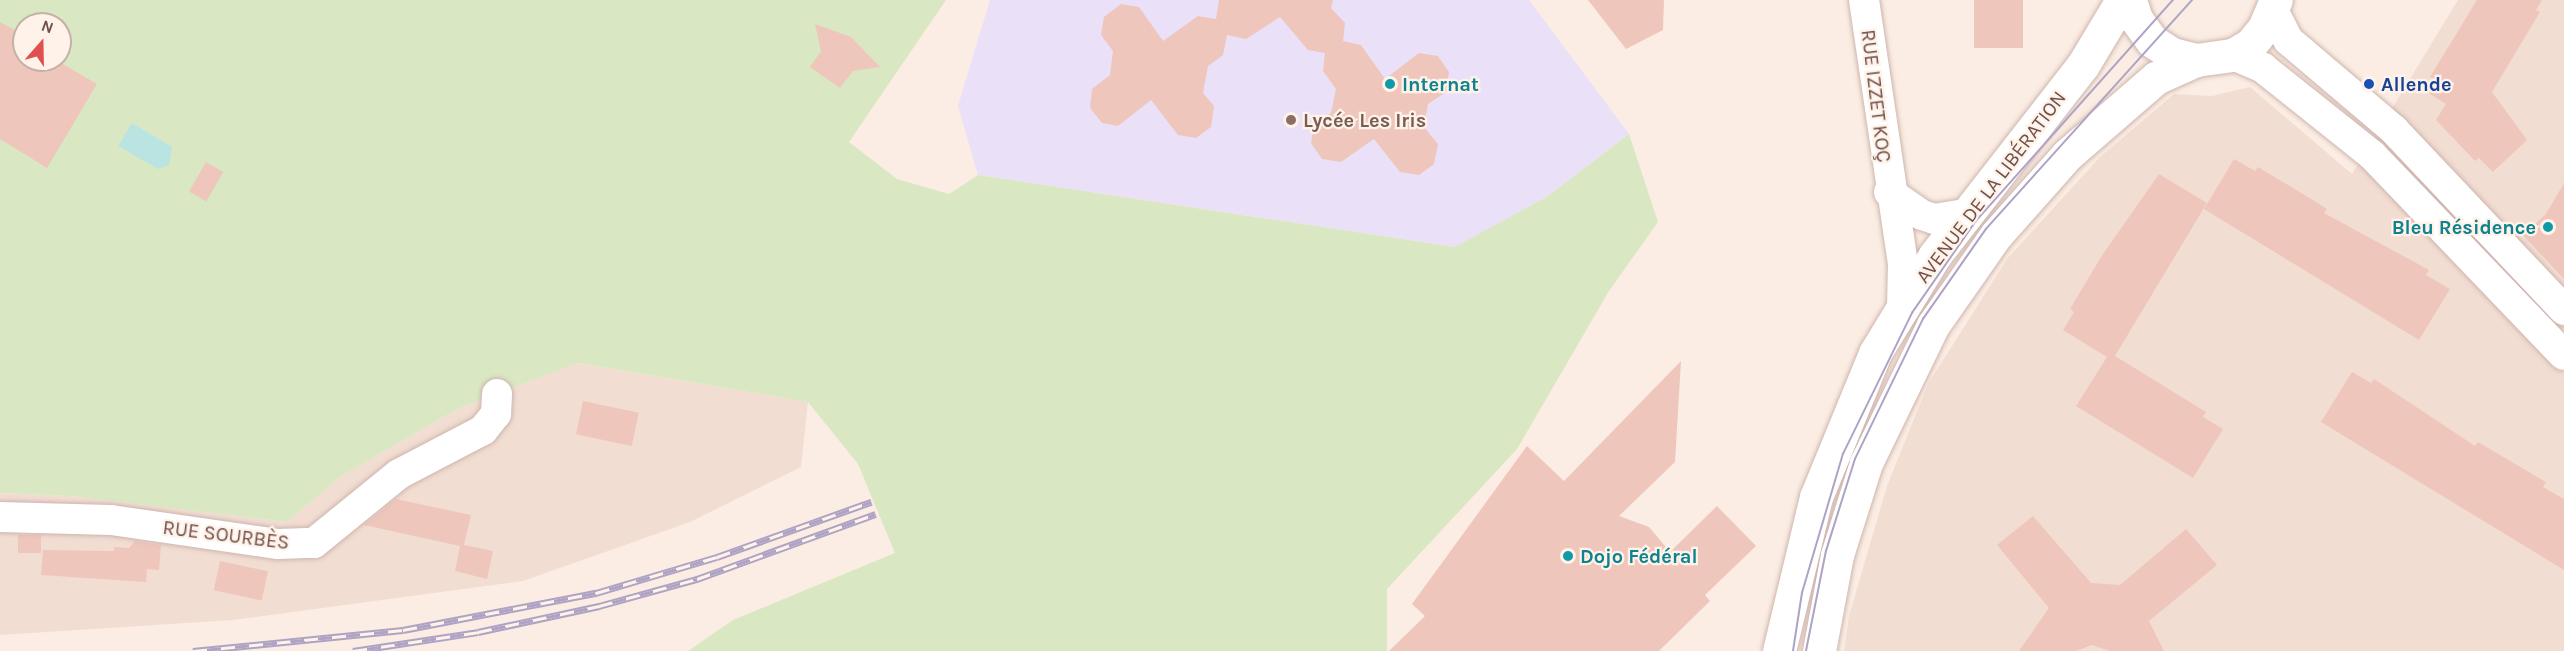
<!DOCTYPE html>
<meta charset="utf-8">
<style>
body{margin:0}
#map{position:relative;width:2564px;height:651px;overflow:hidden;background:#fbede3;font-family:Karla,sans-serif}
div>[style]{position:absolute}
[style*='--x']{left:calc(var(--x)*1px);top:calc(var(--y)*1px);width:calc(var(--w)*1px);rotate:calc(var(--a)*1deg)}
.residential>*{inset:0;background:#f2ddd2}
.education>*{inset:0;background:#eae0f7}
.green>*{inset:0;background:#d9e8c3}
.water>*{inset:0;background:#b9e4e1}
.building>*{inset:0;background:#efc6bc;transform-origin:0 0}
.roads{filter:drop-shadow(0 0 2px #ceb5ae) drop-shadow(0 0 2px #ceb5ae)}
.minor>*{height:30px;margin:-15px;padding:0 15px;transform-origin:15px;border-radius:15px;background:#fff}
.tertiary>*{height:33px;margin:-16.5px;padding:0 16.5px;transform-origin:16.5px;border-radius:16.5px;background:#fff}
.tram>*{height:1.5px;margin:-0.75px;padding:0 0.75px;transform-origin:0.75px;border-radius:0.75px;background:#aea3c4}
.rail>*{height:7px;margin-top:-3.5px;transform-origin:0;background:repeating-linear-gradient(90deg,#fef2e9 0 14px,#aea3c4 0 28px);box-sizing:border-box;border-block:2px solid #aea3c4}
.dots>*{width:16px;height:16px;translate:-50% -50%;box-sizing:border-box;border:3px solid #fef2e9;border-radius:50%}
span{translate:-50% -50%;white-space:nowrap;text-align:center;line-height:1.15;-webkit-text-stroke:4.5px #fef2e9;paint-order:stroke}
.culture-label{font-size:20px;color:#0d838f;font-weight:700}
.left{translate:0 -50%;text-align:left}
.right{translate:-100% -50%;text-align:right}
.transit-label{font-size:20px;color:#164399;font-weight:700}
.street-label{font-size:20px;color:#72504b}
.education-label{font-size:20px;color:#785e54;font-weight:700}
.north{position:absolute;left:12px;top:12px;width:60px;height:60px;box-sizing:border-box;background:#fef2e9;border:2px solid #c6b1aa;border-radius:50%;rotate:20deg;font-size:16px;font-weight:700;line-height:24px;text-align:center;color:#72504b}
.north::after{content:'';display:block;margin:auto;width:21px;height:27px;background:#e0504e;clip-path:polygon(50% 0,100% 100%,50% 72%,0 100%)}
</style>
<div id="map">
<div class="residential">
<i style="clip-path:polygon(2458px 0,2564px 0,2564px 651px,1844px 651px,1849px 616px,1887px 486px,1928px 384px,2007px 259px,2099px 158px,2174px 94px,2212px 96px,2250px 87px,2352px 174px)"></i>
<i style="clip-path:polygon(577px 363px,808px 402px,801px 467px,690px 522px,523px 581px,233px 620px,0 635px,0 493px,70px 496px,287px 522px,340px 477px,457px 409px)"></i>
</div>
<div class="education">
<i style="clip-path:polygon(990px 0,1529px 0,1629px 134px,1548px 196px,1456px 247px,978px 175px,958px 106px)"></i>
</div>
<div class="green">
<i style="clip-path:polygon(evenodd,0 0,946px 0,849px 142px,897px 179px,949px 194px,978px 175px,1455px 247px,1548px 196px,1629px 134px,1658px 222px,1609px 291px,1517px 449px,1387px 589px,1387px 651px,688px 651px,733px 620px,895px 553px,858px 464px,808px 402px,578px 363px,457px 409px,340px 477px,287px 522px,70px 496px,0 493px,0 0,24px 24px,60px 24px,60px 60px,24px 60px,24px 24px)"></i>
</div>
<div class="water">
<i style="clip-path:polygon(132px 123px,172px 147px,169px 165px,158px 169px,118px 146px)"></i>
</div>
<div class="building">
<i style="clip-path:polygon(1219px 0,1333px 0,1331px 8px,1345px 23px,1343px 41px,1361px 45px,1385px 79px,1419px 53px,1438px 56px,1449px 72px,1446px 92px,1428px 104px,1424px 127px,1438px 144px,1434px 164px,1419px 175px,1400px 172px,1374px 139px,1341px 162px,1322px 159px,1311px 143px,1314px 124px,1331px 113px,1336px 89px,1323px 71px,1325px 53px,1308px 50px,1280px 17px,1246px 39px,1227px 35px,1223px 55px,1208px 66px,1203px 93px,1214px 106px,1211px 127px,1196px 138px,1178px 135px,1151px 100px,1118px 126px,1102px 123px,1090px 108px,1092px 89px,1110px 75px,1113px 51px,1101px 35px,1104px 17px,1121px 4px,1139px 7px,1163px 41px,1198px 16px,1216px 19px)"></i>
<i style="clip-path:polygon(1588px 0,1664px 0,1663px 30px,1626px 49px)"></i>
<i style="left:1974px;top:0;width:49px;height:48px"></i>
<i style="clip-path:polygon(2477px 0,2542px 0,2536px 10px,2540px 12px,2492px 92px,2527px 140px,2493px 172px,2479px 158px,2475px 161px,2436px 120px,2446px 104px,2427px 92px,2435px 79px,2430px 77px)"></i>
<i style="clip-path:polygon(0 22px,24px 35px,24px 60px,56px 60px,97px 84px,47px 168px,0 139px)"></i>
<i style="clip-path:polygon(815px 24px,851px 37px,880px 67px,853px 71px,840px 88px,810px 67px,821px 51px)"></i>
<i style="clip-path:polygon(2234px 159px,2255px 171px,2258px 167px,2308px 197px,2327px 209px,2324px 213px,2429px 270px,2426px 275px,2450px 289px,2419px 340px,2204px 209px)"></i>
<i style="left:206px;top:162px;width:20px;height:34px;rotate:30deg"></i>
<i style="clip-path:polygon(2159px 174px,2207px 203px,2115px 356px,2206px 412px,2203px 417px,2223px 429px,2193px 478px,2076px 406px,2107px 357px,2063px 330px,2074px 312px,2070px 309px,2101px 257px)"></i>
<i style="clip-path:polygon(2564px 183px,2564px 279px,2523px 235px,2546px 214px)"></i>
<i style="clip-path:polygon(1681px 361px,1675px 462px,1619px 516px,1649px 527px,1670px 552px,1717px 506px,1756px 546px,1705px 595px,1710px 601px,1659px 651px,1389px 651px,1425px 616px,1412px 604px,1527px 446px,1564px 481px)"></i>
<i style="clip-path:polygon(2352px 372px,2371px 383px,2374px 379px,2475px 446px,2478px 442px,2546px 482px,2543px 487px,2564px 499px,2564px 570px,2321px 422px)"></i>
<i style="left:583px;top:401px;width:57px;height:34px;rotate:12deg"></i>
<i style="clip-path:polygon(396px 499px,471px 515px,464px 545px,493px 551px,487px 579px,455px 571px,460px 546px,364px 525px)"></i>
<i style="clip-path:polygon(2033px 516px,2091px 583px,2120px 585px,2186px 529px,2217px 565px,2149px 621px,2164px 651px,2110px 651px,2092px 645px,2076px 651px,2019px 651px,2049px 608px,1997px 545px)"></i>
<i style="left:18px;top:535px;width:23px;height:18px"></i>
<i style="clip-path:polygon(135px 541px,161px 545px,159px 570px,147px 569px,146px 582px,41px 575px,43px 550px,114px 551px,114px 547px,129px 548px)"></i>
<i style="left:220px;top:561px;width:49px;height:30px;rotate:12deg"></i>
</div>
<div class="roads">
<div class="minor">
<i style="--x:1864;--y:0;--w:266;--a:81.6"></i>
<i style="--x:1903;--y:263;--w:43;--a:91.3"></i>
<i style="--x:2273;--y:10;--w:34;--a:63"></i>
<i style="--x:2288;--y:40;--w:139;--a:40.3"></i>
<i style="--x:2394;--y:130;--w:248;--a:46.6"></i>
<i style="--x:2233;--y:55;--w:33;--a:23"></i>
<i style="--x:2263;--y:68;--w:139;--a:38.6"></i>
<i style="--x:2372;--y:155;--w:277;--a:46.2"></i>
<i style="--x:1889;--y:192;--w:40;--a:34.9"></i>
<i style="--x:1922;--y:215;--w:13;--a:18"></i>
<i style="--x:1934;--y:219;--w:31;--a:-9"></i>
<i style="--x:0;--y:517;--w:111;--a:1.5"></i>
<i style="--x:111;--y:520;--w:169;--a:8.2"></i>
<i style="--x:278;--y:544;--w:36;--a:-2"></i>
<i style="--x:314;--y:543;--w:109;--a:-39.1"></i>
<i style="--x:399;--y:474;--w:95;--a:-27.6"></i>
<i style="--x:483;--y:430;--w:21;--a:-51"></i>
<i style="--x:496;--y:414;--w:20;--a:-87"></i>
</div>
<div class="tertiary">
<i style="--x:2130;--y:0;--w:20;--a:72"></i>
<i style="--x:2136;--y:19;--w:27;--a:54"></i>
<i style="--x:2152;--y:41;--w:24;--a:33"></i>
<i style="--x:2172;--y:54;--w:25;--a:14"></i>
<i style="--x:2196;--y:60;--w:37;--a:-8"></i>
<i style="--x:2233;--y:55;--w:21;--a:-31"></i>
<i style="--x:2251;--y:44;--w:21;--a:-51"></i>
<i style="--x:2264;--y:28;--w:30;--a:-67"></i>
<i style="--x:1779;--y:651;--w:158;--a:-76.5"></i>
<i style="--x:1816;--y:497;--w:156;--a:-67.7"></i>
<i style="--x:1875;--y:353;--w:115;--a:-58.5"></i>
<i style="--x:1935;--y:255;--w:241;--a:-52.1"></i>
<i style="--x:2083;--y:65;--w:76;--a:-59"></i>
<i style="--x:1819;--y:651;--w:98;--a:-79.4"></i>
<i style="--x:1837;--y:555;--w:96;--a:-72.5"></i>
<i style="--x:1866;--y:463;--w:153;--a:-64.1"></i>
<i style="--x:1933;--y:325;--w:110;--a:-55"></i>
<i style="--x:1996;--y:235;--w:107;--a:-48.4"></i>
<i style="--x:2067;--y:155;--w:118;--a:-40.9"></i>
<i style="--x:2156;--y:78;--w:44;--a:-24.2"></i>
</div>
</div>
<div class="tram">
<i style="--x:1793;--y:651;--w:59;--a:-81.2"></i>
<i style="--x:1802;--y:593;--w:145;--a:-73.6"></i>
<i style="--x:1843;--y:454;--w:157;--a:-63.9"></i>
<i style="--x:1912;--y:313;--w:112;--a:-55.2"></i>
<i style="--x:1976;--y:221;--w:296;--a:-48.3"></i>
<i style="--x:1806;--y:651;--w:102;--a:-78.7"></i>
<i style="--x:1826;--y:551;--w:96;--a:-72.5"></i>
<i style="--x:1855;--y:459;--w:156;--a:-64.1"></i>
<i style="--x:1923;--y:319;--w:110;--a:-55"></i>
<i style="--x:1986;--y:229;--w:308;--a:-48"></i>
</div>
<div class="rail">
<i style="--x:193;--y:651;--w:211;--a:-5.7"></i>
<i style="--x:403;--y:630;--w:197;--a:-10.9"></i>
<i style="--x:596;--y:593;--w:126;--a:-16.6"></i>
<i style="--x:717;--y:557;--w:164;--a:-19.7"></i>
<i style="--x:353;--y:651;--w:126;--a:-8.6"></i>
<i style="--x:478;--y:632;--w:124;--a:-12.1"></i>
<i style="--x:599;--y:606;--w:102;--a:-15.4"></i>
<i style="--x:697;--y:579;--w:190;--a:-20"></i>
</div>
<div class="dots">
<i style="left:1390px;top:84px;background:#0f9aa8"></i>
<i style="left:2369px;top:84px;background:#1a4fb4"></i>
<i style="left:1291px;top:120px;background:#8d6e63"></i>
<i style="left:2548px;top:227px;background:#0f9aa8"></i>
<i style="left:1568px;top:556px;background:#0f9aa8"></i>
</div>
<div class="culture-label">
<span class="left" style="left:1402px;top:84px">Internat</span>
<span class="right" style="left:2536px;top:227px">Bleu Résidence</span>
<span class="left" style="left:1580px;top:556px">Dojo Fédéral</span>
</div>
<div class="transit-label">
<span class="left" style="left:2381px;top:84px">Allende</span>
</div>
<div class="street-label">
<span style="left:1876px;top:96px;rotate:83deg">RUE IZZET KOÇ</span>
<span style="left:1991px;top:187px;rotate:-53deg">AVENUE DE LA LIBÉRATION</span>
<span style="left:226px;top:535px;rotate:7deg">RUE SOURBÈS</span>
</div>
<div class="education-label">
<span class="left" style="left:1303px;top:120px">Lycée Les Iris</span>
</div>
<div class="north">N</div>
</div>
